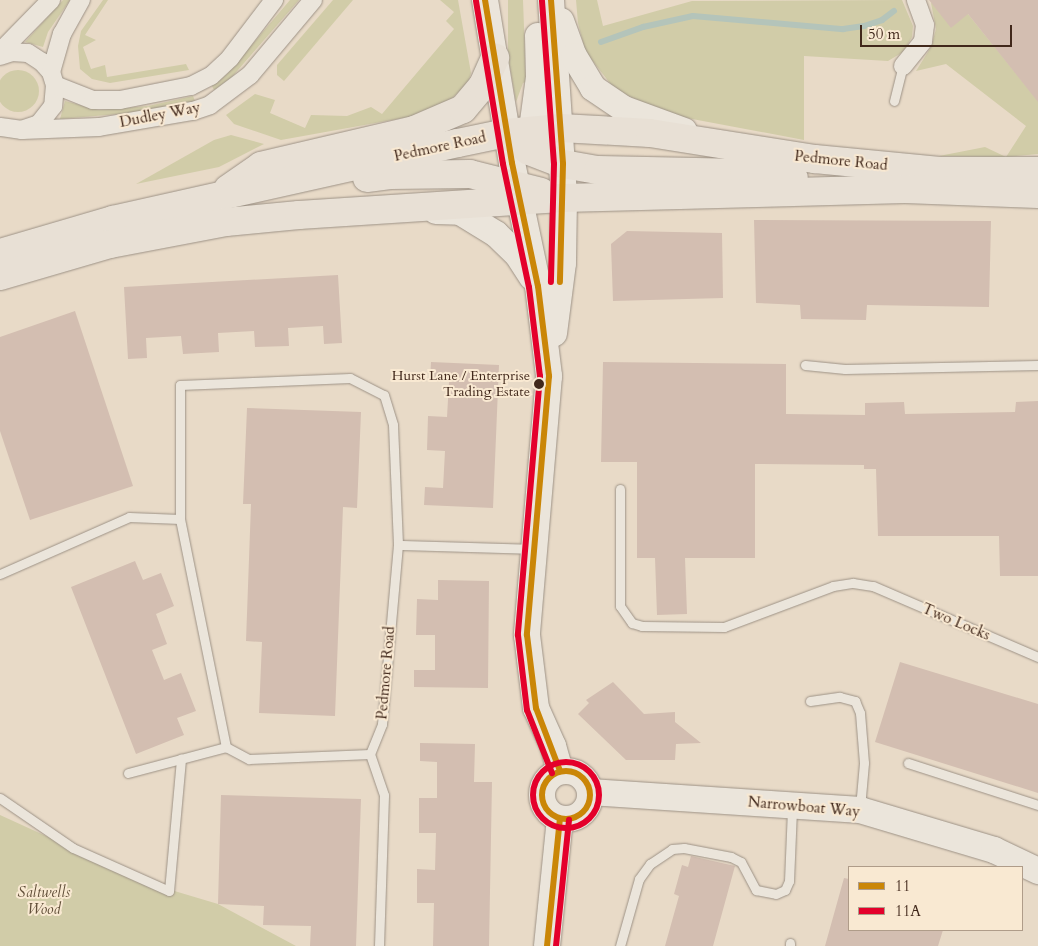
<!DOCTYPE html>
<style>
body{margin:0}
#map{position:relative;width:1038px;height:946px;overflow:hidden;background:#e8dac7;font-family:Cardo,serif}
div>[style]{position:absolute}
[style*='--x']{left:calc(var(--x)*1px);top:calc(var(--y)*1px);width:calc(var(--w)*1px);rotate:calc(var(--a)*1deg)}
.green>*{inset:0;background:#d1cca8}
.round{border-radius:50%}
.stream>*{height:6px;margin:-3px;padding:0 3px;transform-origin:3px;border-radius:3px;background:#b4c4ba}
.building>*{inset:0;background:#d3beb1}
.roads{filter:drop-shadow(0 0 1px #9d9286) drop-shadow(0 0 1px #9d9286)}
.lane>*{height:9px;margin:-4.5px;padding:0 4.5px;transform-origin:4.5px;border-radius:4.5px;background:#ebe5db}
.street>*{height:18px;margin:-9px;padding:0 9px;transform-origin:9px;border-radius:9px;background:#ebe5db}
.secondary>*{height:26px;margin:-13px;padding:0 13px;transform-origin:13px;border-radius:13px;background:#ebe5db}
.secondary>.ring{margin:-13px;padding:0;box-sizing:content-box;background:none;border:26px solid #ebe5db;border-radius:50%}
.highway>*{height:28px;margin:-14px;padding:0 14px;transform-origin:14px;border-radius:14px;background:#e8e0d5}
.bus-1>*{height:6px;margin:-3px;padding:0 3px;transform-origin:3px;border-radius:3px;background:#ca8607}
.bus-1>.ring{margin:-3px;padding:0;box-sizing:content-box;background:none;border:6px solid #ca8607;border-radius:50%}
.bus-2>*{height:6px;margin:-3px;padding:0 3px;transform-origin:3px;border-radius:3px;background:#e4002b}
.bus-2>.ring{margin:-3px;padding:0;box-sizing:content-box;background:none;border:6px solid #e4002b;border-radius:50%}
.dots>*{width:14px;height:14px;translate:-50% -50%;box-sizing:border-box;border:2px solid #f9e9d2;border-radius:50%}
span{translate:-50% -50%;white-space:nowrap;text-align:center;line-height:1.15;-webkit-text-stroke:4px #f9e9d2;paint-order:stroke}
.bus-label{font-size:14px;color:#41281b}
.right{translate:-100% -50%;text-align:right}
.street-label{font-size:15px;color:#41281b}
.park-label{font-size:15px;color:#604e38;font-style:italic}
.legend{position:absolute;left:848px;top:866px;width:175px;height:65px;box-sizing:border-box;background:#f9e9d2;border:1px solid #af9c89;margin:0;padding:6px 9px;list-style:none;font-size:15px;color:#41281b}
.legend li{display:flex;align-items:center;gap:10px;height:25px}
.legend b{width:25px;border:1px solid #af9c89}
.scale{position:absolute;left:860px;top:25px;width:152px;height:22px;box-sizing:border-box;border:2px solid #41281b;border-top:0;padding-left:6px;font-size:15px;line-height:18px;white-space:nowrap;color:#41281b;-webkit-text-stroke:4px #f9e9d2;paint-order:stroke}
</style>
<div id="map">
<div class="green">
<i style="clip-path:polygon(63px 0,70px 0,48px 32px,43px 47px,25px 42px)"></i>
<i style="clip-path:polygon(103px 0,108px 0,85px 35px,96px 40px,83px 47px,91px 69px,105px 65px,107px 77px,186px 64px,189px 70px,110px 83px,92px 79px,80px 69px,78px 46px,81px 31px)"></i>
<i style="clip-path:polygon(290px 0,299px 0,231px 78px,214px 90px,212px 86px,227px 74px)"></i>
<i style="clip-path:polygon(333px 0,353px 0,284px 81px,277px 75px,277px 65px)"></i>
<i style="clip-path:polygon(440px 0,458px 0,471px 73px,468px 83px,448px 102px,420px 115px,281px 140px,234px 124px,226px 115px,255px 94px,275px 100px,270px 113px,305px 128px,311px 115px,347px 116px,371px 107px,382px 114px,454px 29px,446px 21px,454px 12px)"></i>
<i style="clip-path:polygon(508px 0,523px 0,526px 82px,523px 83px,516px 102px,508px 57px)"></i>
<i style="clip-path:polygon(576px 0,597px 0,603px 26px,692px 1px,902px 0,913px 26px,912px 37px,903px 52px,888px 61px,804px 56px,804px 140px,671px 115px,616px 91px,585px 51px,578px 23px)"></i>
<i style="clip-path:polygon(931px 3px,968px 14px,1035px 97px,1038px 95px,1038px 154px,1006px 157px,939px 156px,985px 147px,1006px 157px,1026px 126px,946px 64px,916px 71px,931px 47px,936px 29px)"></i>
<i class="round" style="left:-3px;top:70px;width:42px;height:42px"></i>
<i style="clip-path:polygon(193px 96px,195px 101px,142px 112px,60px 119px,65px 101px,99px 110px,148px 106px)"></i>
<i style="clip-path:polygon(231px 135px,264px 144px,219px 167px,136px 184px,214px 140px)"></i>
<i style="clip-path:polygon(0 815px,151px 884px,218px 904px,296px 946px,0 946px)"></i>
</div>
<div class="stream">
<i style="--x:601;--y:42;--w:45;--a:-19.7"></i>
<i style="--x:643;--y:27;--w:51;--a:-12.4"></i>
<i style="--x:693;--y:16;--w:151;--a:5"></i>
<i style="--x:843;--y:29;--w:21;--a:-8"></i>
<i style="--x:864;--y:26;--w:19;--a:-18"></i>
<i style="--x:882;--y:20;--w:15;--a:-37"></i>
</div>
<div class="building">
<i style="clip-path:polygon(929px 0,1038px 0,1038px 102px,968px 14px,951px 28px)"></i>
<i style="clip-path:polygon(754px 220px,991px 221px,989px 307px,867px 305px,866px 320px,801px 319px,800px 305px,756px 303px)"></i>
<i style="clip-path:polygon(627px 231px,722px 233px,723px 298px,613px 301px,611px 244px)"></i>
<i style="clip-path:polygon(338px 275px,342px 343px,324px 344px,323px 326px,288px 328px,289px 346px,255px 347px,254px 331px,218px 333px,219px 352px,183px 354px,181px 336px,146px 338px,147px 358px,128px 359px,124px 287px)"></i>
<i style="clip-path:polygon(75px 311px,133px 486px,30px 520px,0 431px,0 337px)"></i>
<i style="clip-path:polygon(431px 362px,499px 365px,493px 508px,424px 505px,425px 487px,443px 488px,445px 451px,427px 450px,428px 416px,447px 417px,449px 382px,430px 381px)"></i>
<i style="clip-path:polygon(603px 362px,786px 364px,786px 414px,865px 415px,865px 403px,904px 402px,905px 414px,1015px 412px,1016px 402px,1038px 401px,1038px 576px,1000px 576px,999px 536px,878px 536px,876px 469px,864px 469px,864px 465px,755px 464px,755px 558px,685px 558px,687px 614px,657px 615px,655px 558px,637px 558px,637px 462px,601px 462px)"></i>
<i style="clip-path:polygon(247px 408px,361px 412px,357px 508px,343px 507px,335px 716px,259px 713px,262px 642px,246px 641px,251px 504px,243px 504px)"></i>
<i style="clip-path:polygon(135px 561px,143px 580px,161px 573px,174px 606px,156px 614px,167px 644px,152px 650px,164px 680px,181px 673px,196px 711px,177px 718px,184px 735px,136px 754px,71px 587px)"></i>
<i style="clip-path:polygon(438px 580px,489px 581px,488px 688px,414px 687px,414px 670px,435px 670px,435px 635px,416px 635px,417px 599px,438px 600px)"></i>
<i style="clip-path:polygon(900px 662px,1038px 704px,1038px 793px,875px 742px)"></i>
<i style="clip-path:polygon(613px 682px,644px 714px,675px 712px,675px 722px,701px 743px,676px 744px,675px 760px,626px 760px,578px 714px,589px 703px,586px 700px)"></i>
<i style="clip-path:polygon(420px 743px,475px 744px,474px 782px,492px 782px,489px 946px,433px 946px,434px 903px,417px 903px,417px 869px,435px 870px,436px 833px,419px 833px,419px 798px,437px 798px,437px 762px,420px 761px)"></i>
<i style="clip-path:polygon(221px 795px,361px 799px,356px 946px,310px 946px,311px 926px,263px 925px,264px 906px,218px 904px)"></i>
<i style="clip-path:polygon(691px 856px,735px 866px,713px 946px,665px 946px,679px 896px,674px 894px,682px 865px,688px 867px)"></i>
<i style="clip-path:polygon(844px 878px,849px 879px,849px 930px,943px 930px,938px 946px,825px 946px)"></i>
</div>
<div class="roads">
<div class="lane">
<i style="--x:894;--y:101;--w:36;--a:-76"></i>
<i style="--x:805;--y:365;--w:40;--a:5.7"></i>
<i style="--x:845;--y:369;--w:193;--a:-1.2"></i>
<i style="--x:620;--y:489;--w:117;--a:90"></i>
<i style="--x:620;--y:606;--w:21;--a:55"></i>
<i style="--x:632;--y:623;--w:10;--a:17"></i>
<i style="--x:642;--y:626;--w:82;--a:0.7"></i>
<i style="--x:724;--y:627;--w:116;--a:-20.6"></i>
<i style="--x:833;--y:586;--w:20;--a:-9"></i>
<i style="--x:853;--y:583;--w:20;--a:9"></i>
<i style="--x:873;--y:586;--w:180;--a:23.3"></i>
<i style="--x:180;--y:519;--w:233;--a:78.6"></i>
<i style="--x:226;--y:747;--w:26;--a:28"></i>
<i style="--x:249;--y:759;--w:121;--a:-2.4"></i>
<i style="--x:0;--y:574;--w:141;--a:-23.8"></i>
<i style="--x:129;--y:517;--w:51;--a:2.2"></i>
<i style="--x:180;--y:519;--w:134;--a:-90"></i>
<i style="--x:180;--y:385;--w:170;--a:-2.4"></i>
<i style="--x:350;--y:378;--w:38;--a:27"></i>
<i style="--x:384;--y:395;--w:31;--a:73"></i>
<i style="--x:393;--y:425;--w:120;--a:87.6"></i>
<i style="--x:398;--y:545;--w:134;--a:1.7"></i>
<i style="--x:810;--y:701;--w:30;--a:-8"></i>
<i style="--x:840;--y:697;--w:16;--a:15"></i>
<i style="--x:855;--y:701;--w:13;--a:67"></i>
<i style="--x:860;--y:713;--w:50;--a:85.4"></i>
<i style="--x:864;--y:763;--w:45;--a:95.1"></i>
<i style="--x:908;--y:763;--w:137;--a:17.9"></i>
<i style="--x:128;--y:773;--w:101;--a:-14.9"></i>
<i style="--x:0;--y:798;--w:88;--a:34.4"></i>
<i style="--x:73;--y:848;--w:105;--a:24.1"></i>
<i style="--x:169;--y:891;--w:133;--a:-84.8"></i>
<i style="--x:379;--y:946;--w:151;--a:-88.1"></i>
<i style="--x:384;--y:795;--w:43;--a:-108.9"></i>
<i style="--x:370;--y:754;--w:32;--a:-68"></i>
<i style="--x:382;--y:724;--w:180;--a:-84.9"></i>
<i style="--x:620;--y:946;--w:70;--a:-74.2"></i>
<i style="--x:639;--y:879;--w:19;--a:-54"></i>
<i style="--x:650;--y:864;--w:27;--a:-34"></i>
<i style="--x:672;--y:849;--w:12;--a:-5"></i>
<i style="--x:684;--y:848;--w:48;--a:10.8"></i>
<i style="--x:731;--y:857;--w:11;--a:27"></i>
<i style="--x:741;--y:862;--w:32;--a:62"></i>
<i style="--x:756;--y:890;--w:20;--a:11"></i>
<i style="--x:776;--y:894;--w:10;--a:-24"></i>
<i style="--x:785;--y:890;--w:10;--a:-66"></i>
<i style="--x:789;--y:881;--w:73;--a:-87.6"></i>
<i style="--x:790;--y:946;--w:3;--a:-90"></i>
</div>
<div class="street">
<i style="--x:0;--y:52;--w:73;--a:-45.6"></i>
<i style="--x:0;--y:56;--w:13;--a:-18"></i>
<i style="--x:12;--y:52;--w:16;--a:4"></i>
<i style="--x:28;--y:53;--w:17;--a:33"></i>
<i style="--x:42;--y:62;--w:13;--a:48"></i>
<i style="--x:51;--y:72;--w:14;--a:73"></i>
<i style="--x:55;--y:85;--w:21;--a:95"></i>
<i style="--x:53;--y:106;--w:23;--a:128"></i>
<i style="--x:39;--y:124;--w:18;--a:161"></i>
<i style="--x:22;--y:130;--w:22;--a:-172"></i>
<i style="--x:903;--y:66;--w:32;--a:-51"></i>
<i style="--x:923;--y:41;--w:16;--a:-83"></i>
<i style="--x:925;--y:25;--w:27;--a:-110"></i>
<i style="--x:51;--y:72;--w:40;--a:-74"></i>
<i style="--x:62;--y:34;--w:39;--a:-61"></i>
<i style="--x:55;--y:85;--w:41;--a:21.5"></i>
<i style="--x:93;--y:100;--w:27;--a:0"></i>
<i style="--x:120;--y:100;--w:72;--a:-11.2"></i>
<i style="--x:191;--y:86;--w:22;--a:-27"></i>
<i style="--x:211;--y:76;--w:26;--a:-43"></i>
<i style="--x:230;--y:58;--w:73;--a:-52.8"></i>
<i style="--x:22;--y:130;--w:77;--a:-2.2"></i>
<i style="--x:99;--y:127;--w:95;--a:-9.7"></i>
<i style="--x:193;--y:111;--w:18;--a:-19"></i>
<i style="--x:210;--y:105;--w:50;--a:-36.9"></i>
<i style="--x:250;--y:75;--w:98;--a:-50"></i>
</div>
<div class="secondary">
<i style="--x:485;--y:0;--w:165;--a:80.6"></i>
<i style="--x:512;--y:163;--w:126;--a:78.1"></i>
<i style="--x:538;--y:286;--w:91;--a:83"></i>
<i style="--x:549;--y:376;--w:260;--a:94.9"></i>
<i style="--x:527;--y:635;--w:74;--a:83"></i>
<i style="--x:536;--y:708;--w:42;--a:65.9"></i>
<i style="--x:553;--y:746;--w:26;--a:74"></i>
<i style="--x:551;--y:0;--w:198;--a:86.2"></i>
<i style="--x:564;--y:198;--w:65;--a:90.9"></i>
<i style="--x:563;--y:263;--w:71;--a:97.3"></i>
<i style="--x:561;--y:21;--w:37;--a:70"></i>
<i style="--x:574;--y:56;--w:37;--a:59"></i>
<i style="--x:593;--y:88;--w:37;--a:34"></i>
<i style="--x:624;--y:109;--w:64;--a:20.1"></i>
<i style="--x:529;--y:151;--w:75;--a:-82.3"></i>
<i style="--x:539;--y:77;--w:41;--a:-91.4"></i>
<i style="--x:436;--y:211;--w:24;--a:2"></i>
<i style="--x:460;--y:212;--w:42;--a:31.4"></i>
<i style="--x:496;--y:234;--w:29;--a:44"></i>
<i style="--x:517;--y:254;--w:27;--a:57"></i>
<i class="ring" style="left:542px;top:771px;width:22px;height:22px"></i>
<i style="--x:590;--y:792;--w:271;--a:3.8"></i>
<i style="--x:860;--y:810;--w:140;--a:16.6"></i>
<i style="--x:994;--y:850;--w:49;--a:25.5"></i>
<i style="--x:547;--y:946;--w:128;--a:-84.2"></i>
</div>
<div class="highway">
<i style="--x:506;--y:133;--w:29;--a:38"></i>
<i style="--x:529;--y:151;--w:36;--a:21"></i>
<i style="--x:563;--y:164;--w:36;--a:10"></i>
<i style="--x:598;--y:170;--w:146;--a:1.2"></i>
<i style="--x:744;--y:173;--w:50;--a:5.7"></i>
<i style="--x:367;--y:178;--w:23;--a:-7"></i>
<i style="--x:390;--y:175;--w:80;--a:-0.7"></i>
<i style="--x:470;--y:174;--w:73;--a:14.2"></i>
<i style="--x:228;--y:189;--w:40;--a:-34.9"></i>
<i style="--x:261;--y:166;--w:157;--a:-13.2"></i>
<i style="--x:414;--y:130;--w:53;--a:-23.2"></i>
<i style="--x:463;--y:109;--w:31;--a:-50"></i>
<i style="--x:483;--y:85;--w:30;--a:-66"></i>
<i style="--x:0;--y:253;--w:118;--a:-16.3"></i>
<i style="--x:113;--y:220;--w:353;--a:-12.6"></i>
<i style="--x:458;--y:143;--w:49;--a:-11.8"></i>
<i style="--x:506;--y:133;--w:55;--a:-5.2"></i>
<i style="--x:561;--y:128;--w:89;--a:3.2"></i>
<i style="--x:650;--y:133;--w:167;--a:9"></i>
<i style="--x:815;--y:159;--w:125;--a:5.5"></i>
<i style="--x:939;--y:171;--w:99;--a:0"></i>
<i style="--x:0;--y:276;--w:115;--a:-16.2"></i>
<i style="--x:110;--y:244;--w:118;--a:-10.7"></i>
<i style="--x:226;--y:222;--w:73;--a:-5.5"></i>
<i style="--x:299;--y:215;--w:266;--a:-3.7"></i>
<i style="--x:564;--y:198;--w:341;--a:-1.5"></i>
<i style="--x:905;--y:189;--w:133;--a:2.2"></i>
</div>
</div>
<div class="bus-1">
<i style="--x:485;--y:0;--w:165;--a:80.6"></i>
<i style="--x:512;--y:163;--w:126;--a:78.1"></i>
<i style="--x:538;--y:286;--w:91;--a:83"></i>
<i style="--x:549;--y:376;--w:260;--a:94.9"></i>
<i style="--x:527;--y:635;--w:74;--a:83"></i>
<i style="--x:536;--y:708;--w:67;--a:69.1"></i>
<i style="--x:551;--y:0;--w:164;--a:85.8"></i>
<i style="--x:563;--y:164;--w:118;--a:91.5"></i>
<i class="ring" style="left:542px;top:771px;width:42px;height:42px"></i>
<i style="--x:547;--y:946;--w:128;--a:-84.2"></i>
</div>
<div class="bus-2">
<i style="--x:476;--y:1;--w:165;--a:80.6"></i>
<i style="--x:503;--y:164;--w:126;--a:78.1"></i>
<i style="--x:529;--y:287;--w:90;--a:83"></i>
<i style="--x:540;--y:376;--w:260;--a:94.9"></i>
<i style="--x:518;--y:635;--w:76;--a:83.2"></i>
<i style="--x:527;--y:710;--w:68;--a:68.4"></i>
<i style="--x:542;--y:1;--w:163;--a:85.8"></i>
<i style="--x:554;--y:164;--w:118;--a:91.5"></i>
<i class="ring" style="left:533px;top:762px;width:60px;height:60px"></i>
<i style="--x:556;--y:946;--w:127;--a:-84.1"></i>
</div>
<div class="dots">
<i style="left:539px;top:384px;background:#41281b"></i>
</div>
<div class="bus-label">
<span class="right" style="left:530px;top:384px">Hurst Lane / Enterprise<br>Trading Estate</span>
</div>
<div class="street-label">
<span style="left:160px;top:115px;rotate:-11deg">Dudley Way</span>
<span style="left:440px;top:147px;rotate:-12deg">Pedmore Road</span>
<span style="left:841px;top:161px;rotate:6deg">Pedmore Road</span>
<span style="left:956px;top:622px;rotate:23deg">Two Locks</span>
<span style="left:386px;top:673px;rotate:-85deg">Pedmore Road</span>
<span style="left:804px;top:807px;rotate:5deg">Narrowboat Way</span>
</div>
<div class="park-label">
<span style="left:44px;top:901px">Saltwells<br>Wood</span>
</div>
<ul class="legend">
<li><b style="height:6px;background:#ca8607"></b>11</li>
<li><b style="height:6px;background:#e4002b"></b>11A</li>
</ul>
<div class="scale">50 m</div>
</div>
